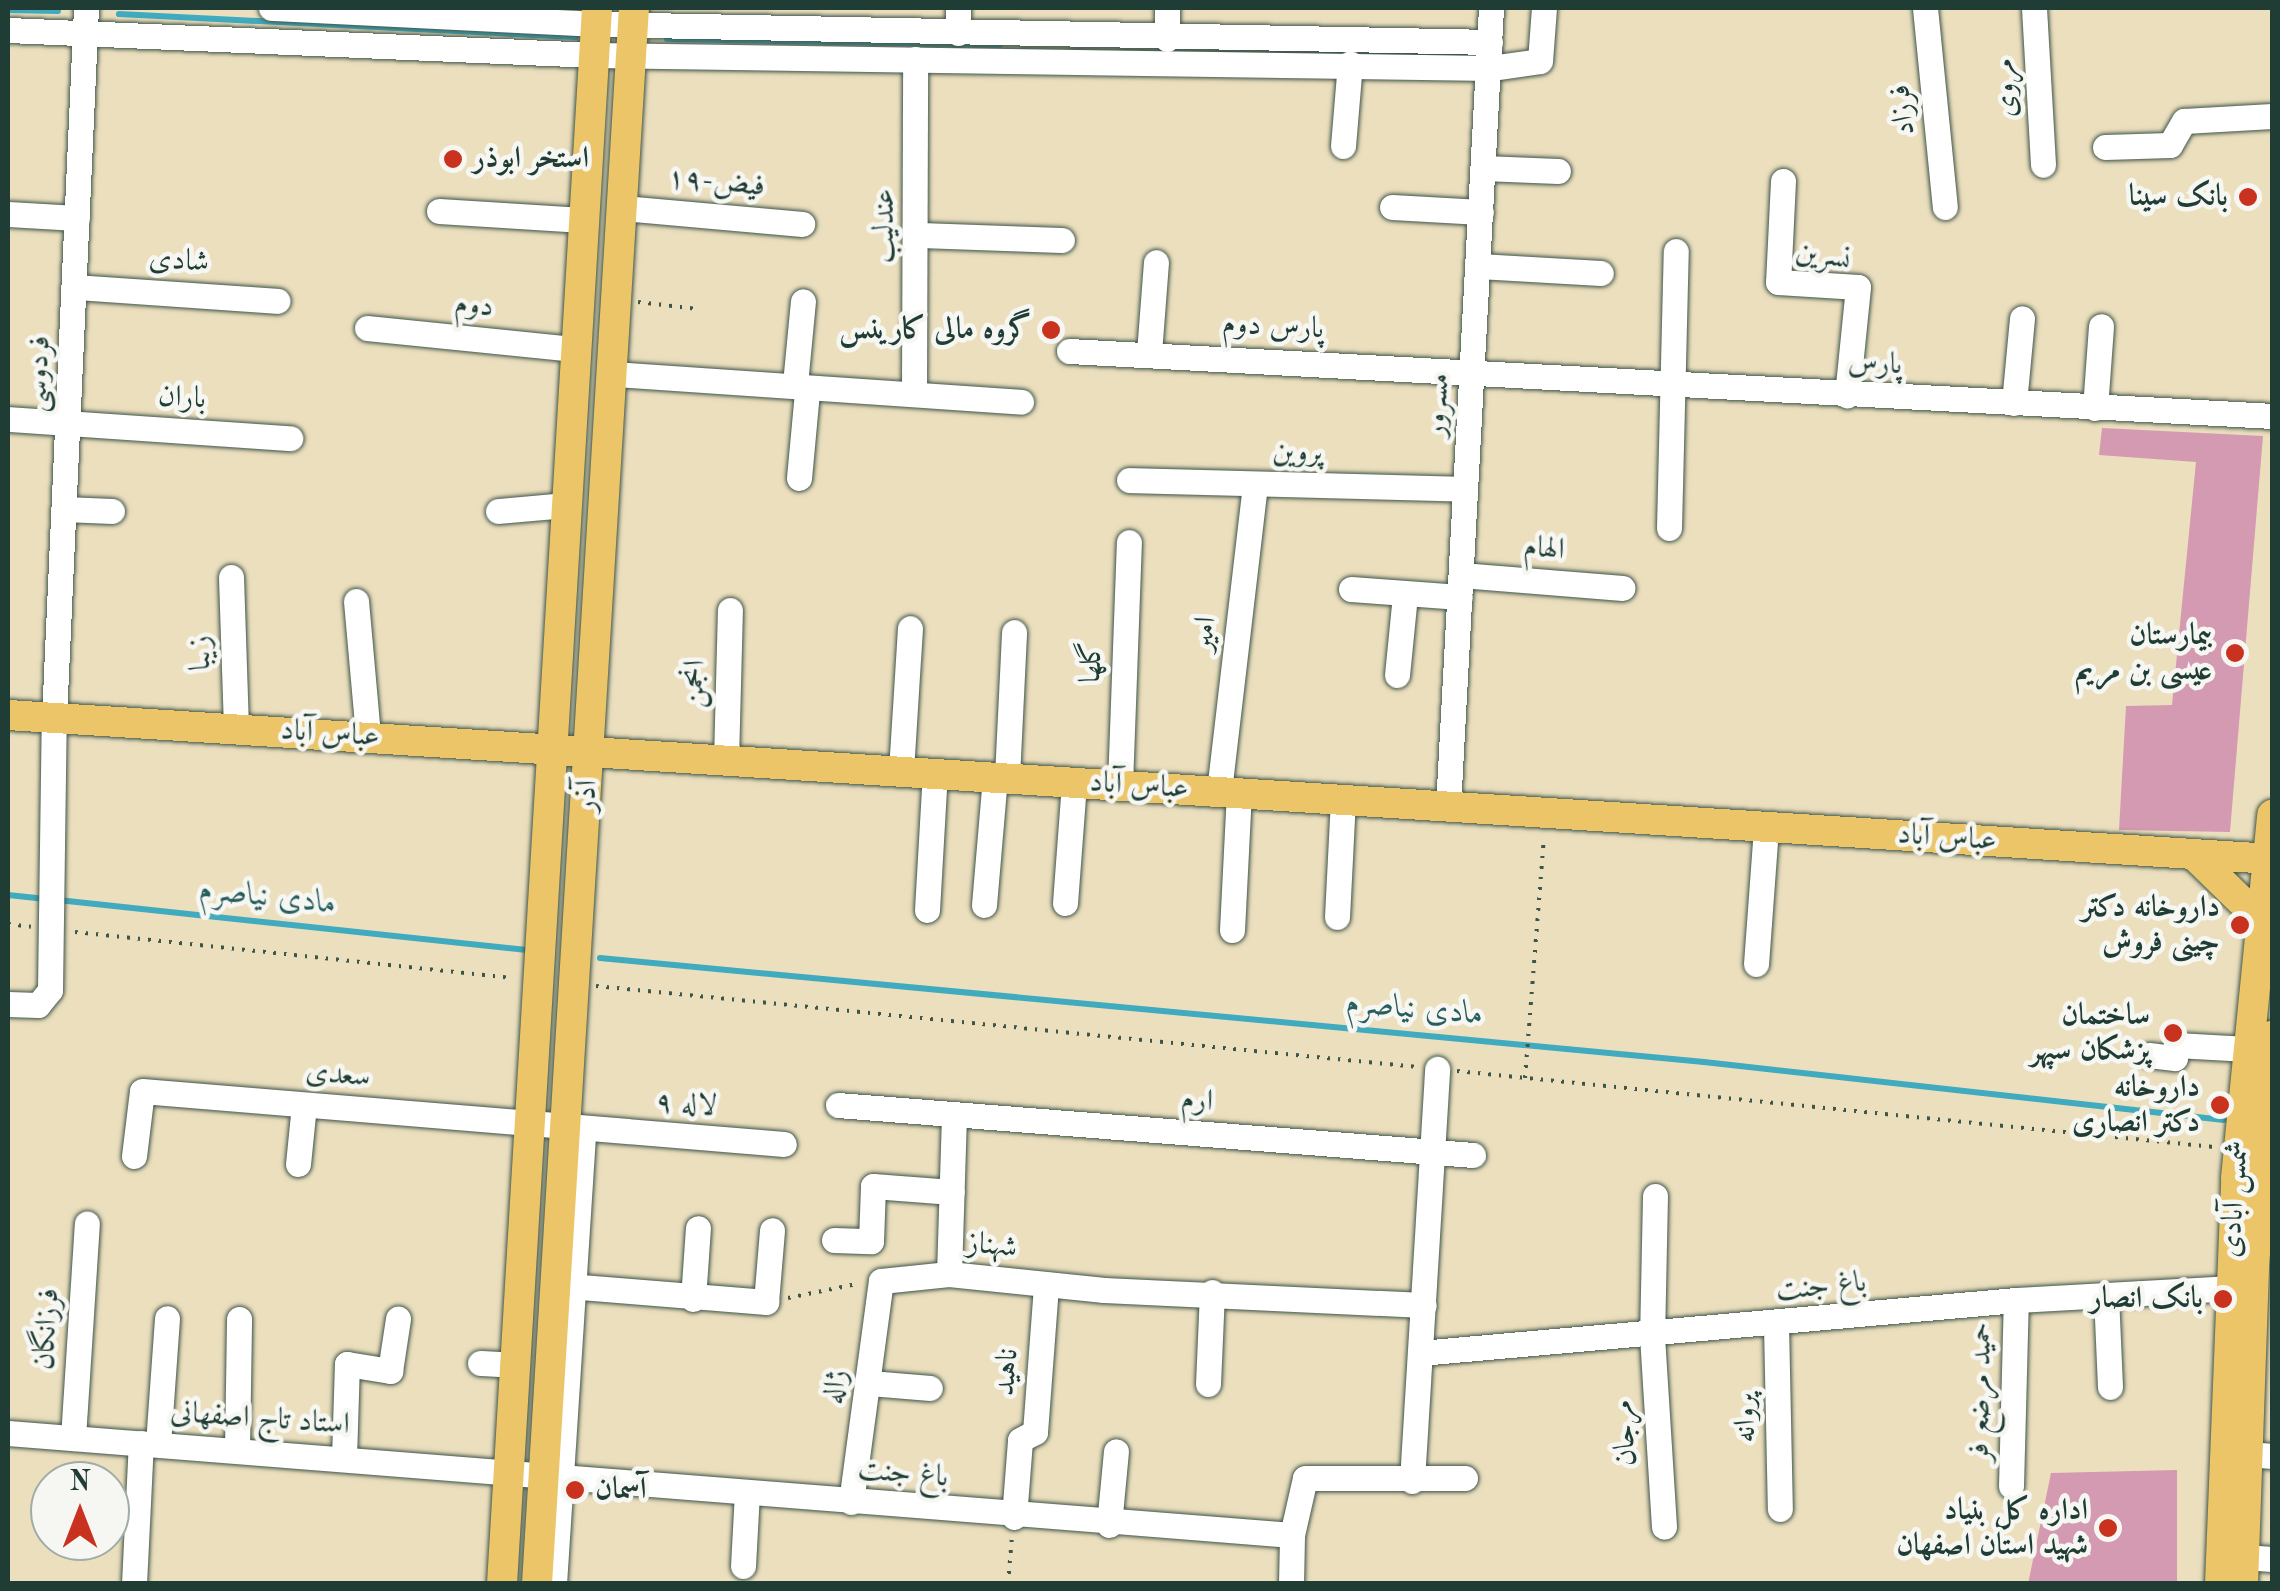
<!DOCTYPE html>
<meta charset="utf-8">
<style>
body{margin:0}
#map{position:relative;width:2280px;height:1591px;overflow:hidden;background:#ecdfbe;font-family:"Old Standard TT",Amiri,serif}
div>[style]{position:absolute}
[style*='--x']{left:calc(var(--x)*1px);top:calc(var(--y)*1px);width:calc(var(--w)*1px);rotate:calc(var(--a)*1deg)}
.stream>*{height:6px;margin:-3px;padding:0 3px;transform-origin:3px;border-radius:3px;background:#40aabf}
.building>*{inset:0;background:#d39ab2}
.path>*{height:4px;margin-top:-2px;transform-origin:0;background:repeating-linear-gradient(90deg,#3e5549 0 2.5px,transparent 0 10.5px)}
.roads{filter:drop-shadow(0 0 2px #3e5549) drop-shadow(0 0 2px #3e5549)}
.minor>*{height:25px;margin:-12.5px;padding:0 12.5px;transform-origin:12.5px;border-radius:12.5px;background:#fff}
.major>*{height:30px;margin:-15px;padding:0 15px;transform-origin:15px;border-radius:15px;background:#ecc569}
.dots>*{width:28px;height:28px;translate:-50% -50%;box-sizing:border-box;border:5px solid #f6f6f2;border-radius:50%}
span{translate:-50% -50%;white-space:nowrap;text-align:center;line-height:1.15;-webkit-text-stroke:9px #f6f6f2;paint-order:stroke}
.street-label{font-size:30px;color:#1f3d34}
.poi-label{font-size:30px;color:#1f3d34;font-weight:700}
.left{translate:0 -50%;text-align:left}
.right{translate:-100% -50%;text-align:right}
.water-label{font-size:32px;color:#295e5e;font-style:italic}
.frame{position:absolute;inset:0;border:10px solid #1f3d34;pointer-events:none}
.north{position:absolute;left:30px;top:1461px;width:100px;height:100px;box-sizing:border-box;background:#f6f6f2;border:2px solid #a0aca6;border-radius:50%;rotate:0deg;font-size:28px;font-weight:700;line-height:40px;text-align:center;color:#1f3d34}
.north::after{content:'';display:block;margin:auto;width:35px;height:45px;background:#c8321e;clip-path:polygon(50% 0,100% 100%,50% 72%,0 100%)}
</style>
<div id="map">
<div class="stream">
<i style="--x:8;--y:10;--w:50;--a:1.1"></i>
<i style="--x:119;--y:14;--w:457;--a:2.9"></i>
<i style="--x:667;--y:39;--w:333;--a:1"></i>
<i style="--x:8;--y:895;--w:38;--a:6"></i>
<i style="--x:58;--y:900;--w:469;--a:6.1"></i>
<i style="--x:600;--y:958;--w:1109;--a:5.38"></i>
<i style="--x:1704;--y:1062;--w:523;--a:6.36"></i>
</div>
<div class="building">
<i style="clip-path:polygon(2102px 428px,2263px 436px,2230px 832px,2119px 830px,2126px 706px,2172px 705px,2196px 462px,2099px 455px)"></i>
<i style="clip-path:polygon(2177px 1470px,2177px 1584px,2028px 1584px,2051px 1473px)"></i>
</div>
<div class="path">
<i style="--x:638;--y:302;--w:60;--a:6.7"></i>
<i style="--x:8;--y:924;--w:23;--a:7"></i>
<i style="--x:75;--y:932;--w:440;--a:6"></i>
<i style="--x:596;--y:986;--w:826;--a:5.63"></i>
<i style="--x:1457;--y:1071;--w:761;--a:5.73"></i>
<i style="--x:1525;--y:1078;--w:241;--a:-85.5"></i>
<i style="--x:788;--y:1298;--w:70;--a:-11.5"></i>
<i style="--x:1008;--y:1584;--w:48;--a:-85.2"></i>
</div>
<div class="roads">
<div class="minor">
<i style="--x:271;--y:8;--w:325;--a:2.8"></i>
<i style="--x:596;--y:24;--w:894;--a:1.15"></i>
<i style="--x:1925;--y:8;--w:200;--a:84.3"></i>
<i style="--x:2034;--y:8;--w:157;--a:86.7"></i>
<i style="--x:8;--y:30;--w:588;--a:2.44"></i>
<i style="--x:595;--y:55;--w:896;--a:0.83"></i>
<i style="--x:1491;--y:68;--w:49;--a:-8.1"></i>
<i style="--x:1540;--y:61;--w:53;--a:-85.7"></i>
<i style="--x:958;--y:33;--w:25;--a:-90"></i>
<i style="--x:1167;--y:39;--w:31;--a:-90"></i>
<i style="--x:1343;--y:146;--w:83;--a:-85.2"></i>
<i style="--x:2105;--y:147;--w:65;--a:-1.8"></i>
<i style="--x:2170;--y:145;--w:28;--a:-60"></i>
<i style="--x:2184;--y:121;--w:88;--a:-3.3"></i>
<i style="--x:1483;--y:168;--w:75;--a:2.3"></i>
<i style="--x:1783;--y:181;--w:101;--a:92.8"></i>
<i style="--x:1778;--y:282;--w:80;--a:3.6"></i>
<i style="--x:1858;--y:287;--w:109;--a:95.8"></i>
<i style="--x:1392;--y:207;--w:89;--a:3.2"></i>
<i style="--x:623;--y:208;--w:180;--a:5.1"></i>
<i style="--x:439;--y:211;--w:144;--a:3.6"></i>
<i style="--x:8;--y:214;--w:69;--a:3.3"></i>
<i style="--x:919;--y:235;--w:143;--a:2"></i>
<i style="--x:1478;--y:266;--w:123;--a:3.3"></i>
<i style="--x:75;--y:287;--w:203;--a:3.9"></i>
<i style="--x:367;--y:328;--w:209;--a:5.8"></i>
<i style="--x:1069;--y:351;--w:1205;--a:3.09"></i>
<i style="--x:1149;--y:353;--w:91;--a:-85.6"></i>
<i style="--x:614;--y:374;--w:408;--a:3.9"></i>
<i style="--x:795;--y:384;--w:83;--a:-84.5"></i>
<i style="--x:914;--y:392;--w:333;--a:-89.8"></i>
<i style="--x:2014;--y:403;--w:85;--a:-84.6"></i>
<i style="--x:2095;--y:408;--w:82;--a:-85.8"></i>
<i style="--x:8;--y:419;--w:283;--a:3.9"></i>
<i style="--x:799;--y:478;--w:87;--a:-84.7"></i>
<i style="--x:1129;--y:480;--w:336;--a:1.5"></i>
<i style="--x:64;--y:509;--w:48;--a:2.4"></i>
<i style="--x:498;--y:511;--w:67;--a:-5.1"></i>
<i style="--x:1669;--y:528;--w:277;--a:-88.6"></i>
<i style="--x:1461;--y:575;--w:162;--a:4.6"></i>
<i style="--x:231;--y:577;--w:151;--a:88.1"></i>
<i style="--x:1351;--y:589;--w:109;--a:4.2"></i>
<i style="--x:356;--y:601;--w:136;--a:84.9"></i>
<i style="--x:1397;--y:675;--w:80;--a:-84.3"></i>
<i style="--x:726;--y:760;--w:150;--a:-88.5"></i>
<i style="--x:901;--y:771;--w:143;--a:-86.4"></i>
<i style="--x:1007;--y:777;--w:145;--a:-87.2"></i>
<i style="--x:1120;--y:785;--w:243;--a:-87.9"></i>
<i style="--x:1219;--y:791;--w:308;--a:-83.3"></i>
<i style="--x:1448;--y:807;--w:800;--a:-86.92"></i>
<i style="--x:1065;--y:903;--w:121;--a:-85.7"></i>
<i style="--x:984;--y:905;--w:129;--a:-85.1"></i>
<i style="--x:927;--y:910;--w:137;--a:-86.7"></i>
<i style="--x:1337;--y:917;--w:117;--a:-87.1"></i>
<i style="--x:1232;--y:930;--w:137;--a:-87.1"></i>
<i style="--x:1756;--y:964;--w:137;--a:-85.8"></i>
<i style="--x:8;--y:1004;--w:30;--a:2"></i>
<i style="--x:38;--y:1005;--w:19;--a:-51"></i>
<i style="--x:50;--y:990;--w:272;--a:-89.2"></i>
<i style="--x:54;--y:718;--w:711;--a:-87.42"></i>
<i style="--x:2149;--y:1055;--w:26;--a:7"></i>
<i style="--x:2175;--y:1058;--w:13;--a:-86"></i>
<i style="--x:2176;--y:1045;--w:72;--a:3.2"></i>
<i style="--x:838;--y:1105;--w:637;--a:4.5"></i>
<i style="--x:134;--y:1156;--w:65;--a:-83"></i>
<i style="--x:142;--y:1091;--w:644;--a:4.72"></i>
<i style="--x:298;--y:1164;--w:59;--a:-84.2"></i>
<i style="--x:1655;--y:1196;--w:140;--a:91.2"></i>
<i style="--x:1652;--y:1336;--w:191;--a:86.4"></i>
<i style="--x:834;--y:1240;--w:37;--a:2"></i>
<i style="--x:871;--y:1241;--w:55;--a:-87.9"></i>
<i style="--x:873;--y:1186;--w:79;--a:4.3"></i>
<i style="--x:949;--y:1274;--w:160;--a:-88.2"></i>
<i style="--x:556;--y:1285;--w:211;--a:4.6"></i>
<i style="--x:766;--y:1302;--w:72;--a:-85.2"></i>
<i style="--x:2106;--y:1295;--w:92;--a:87.5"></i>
<i style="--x:693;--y:1299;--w:71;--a:-86"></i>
<i style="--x:1776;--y:1324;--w:185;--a:88.8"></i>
<i style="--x:1420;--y:1353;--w:598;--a:-5.08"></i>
<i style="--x:2016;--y:1300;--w:213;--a:-3.2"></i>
<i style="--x:480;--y:1363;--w:34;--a:3"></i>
<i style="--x:870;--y:1383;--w:60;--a:4.8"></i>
<i style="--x:1208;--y:1384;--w:92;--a:-87.5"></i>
<i style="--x:8;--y:1433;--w:1288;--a:4.54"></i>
<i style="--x:73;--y:1438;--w:215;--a:-86.3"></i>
<i style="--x:158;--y:1444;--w:126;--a:-85.9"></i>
<i style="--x:237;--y:1450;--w:131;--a:-89.1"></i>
<i style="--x:2249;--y:1454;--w:23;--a:5"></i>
<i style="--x:344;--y:1458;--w:94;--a:-88.2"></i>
<i style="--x:347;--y:1364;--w:44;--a:9.2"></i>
<i style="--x:390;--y:1371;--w:53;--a:-81.3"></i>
<i style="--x:1412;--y:1481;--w:413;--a:-86.5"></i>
<i style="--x:2011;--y:1486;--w:186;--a:-88.5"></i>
<i style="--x:851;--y:1502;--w:223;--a:-82.3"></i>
<i style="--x:881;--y:1281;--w:68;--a:-5.9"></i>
<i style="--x:949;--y:1274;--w:156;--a:5.9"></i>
<i style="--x:1104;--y:1290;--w:320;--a:2.7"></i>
<i style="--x:1014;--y:1517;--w:77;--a:-85.5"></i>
<i style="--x:1020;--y:1440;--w:17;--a:-28"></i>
<i style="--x:1035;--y:1432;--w:148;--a:-85.7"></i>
<i style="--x:1109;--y:1525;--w:74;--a:-84.6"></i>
<i style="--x:2244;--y:1557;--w:28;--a:4"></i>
<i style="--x:743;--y:1566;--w:74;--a:-86.9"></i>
<i style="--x:134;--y:1584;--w:141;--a:-87.2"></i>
<i style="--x:554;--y:1584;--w:454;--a:-86.3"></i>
<i style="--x:1291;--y:1584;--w:49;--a:-88.8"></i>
<i style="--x:1292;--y:1535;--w:58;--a:-77.2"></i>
<i style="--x:1305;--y:1478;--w:160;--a:0"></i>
</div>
<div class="major">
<i style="--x:8;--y:715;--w:2269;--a:3.64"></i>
<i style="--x:2193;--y:854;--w:96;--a:44.2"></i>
<i style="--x:502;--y:1584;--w:1579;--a:-86.55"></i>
<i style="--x:537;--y:1584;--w:1579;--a:-86.48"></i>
<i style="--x:2220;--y:1584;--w:406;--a:-87.7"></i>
<i style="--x:2236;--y:1178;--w:365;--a:-84.3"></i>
<i style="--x:2243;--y:1584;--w:318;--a:-88"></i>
<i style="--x:2254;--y:1266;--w:231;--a:-85.5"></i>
</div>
</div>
<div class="dots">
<i style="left:453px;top:159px;background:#c8321e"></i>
<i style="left:2248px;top:197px;background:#c8321e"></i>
<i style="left:1051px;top:330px;background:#c8321e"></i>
<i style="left:2235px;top:653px;background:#c8321e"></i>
<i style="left:2240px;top:925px;background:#c8321e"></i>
<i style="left:2173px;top:1033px;background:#c8321e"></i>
<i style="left:2220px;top:1105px;background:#c8321e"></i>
<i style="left:2223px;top:1299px;background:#c8321e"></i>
<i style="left:575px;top:1490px;background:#c8321e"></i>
<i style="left:2108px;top:1528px;background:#c8321e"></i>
</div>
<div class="street-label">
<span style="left:2006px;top:88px;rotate:-93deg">مروی</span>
<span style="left:1903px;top:110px;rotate:-96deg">فرزاد</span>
<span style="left:716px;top:183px;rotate:5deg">۱۹-فیض</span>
<span style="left:885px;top:226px;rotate:-90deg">عندلیب</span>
<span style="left:1823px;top:256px;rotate:8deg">نسرین</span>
<span style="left:179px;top:261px;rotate:4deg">شادی</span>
<span style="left:474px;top:306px;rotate:6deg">دوم</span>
<span style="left:1273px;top:327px;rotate:3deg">پارس دوم</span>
<span style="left:1875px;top:364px;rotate:3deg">پارس</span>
<span style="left:39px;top:374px;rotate:-87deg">فردوسی</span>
<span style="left:182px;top:398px;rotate:4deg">باران</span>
<span style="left:1438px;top:405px;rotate:-86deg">مسرور</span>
<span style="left:1297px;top:453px;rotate:1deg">پروین</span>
<span style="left:1544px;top:549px;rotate:5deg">الهام</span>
<span style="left:1205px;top:634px;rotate:-83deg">امیر</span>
<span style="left:201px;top:653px;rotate:-92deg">زیبا</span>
<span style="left:1092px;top:662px;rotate:-88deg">گلها</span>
<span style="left:695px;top:684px;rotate:-88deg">انجمن</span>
<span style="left:330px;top:734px;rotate:4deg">عباس آباد</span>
<span style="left:1139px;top:786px;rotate:4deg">عباس آباد</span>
<span style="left:587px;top:796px;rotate:-87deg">آذر</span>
<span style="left:1947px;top:838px;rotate:4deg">عباس آباد</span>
<span style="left:338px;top:1075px;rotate:5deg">سعدی</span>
<span style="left:1197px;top:1101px;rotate:5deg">ارم</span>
<span style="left:686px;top:1105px;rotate:4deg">۹ لاله</span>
<span style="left:2235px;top:1199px;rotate:-86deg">شمس آبادی</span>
<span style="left:992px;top:1246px;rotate:6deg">شهناز</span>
<span style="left:1821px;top:1287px;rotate:-6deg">باغ جنت</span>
<span style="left:47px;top:1329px;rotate:-86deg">فرزانگان</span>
<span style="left:1007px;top:1372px;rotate:-85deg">ناهید</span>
<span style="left:836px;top:1387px;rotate:-82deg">ژاله</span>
<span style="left:1981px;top:1392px;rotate:-89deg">حمید مرضع فر</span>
<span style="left:1746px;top:1418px;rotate:-91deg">پروانه</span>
<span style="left:260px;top:1419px;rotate:4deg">استاد تاج اصفهانی</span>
<span style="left:1625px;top:1433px;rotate:-94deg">مرجان</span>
<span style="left:903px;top:1474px;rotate:5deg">باغ جنت</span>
</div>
<div class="poi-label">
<span class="left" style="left:473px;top:159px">استخر ابوذر</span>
<span class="right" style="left:2228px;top:197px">بانک سینا</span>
<span class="right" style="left:1031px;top:330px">گروه مالی کارینس</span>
<span class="right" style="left:2212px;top:653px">بیمارستان<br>عیسی بن مریم</span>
<span class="right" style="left:2220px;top:925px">داروخانه دکتر<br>چینی فروش</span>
<span class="right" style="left:2150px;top:1033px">ساختمان<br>پزشکان سپهر</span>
<span class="right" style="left:2200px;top:1105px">داروخانه<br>دکتر انصاری</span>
<span class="right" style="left:2203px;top:1299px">بانک انصار</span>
<span class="left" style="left:595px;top:1490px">آسمان</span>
<span class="right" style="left:2088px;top:1528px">اداره کل بنیاد<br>شهید استان اصفهان</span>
</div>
<div class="water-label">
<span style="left:268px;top:898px;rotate:6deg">مادی نیاصرم</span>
<span style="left:1415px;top:1010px;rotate:5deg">مادی نیاصرم</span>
</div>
<div class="frame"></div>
<div class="north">N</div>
</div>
